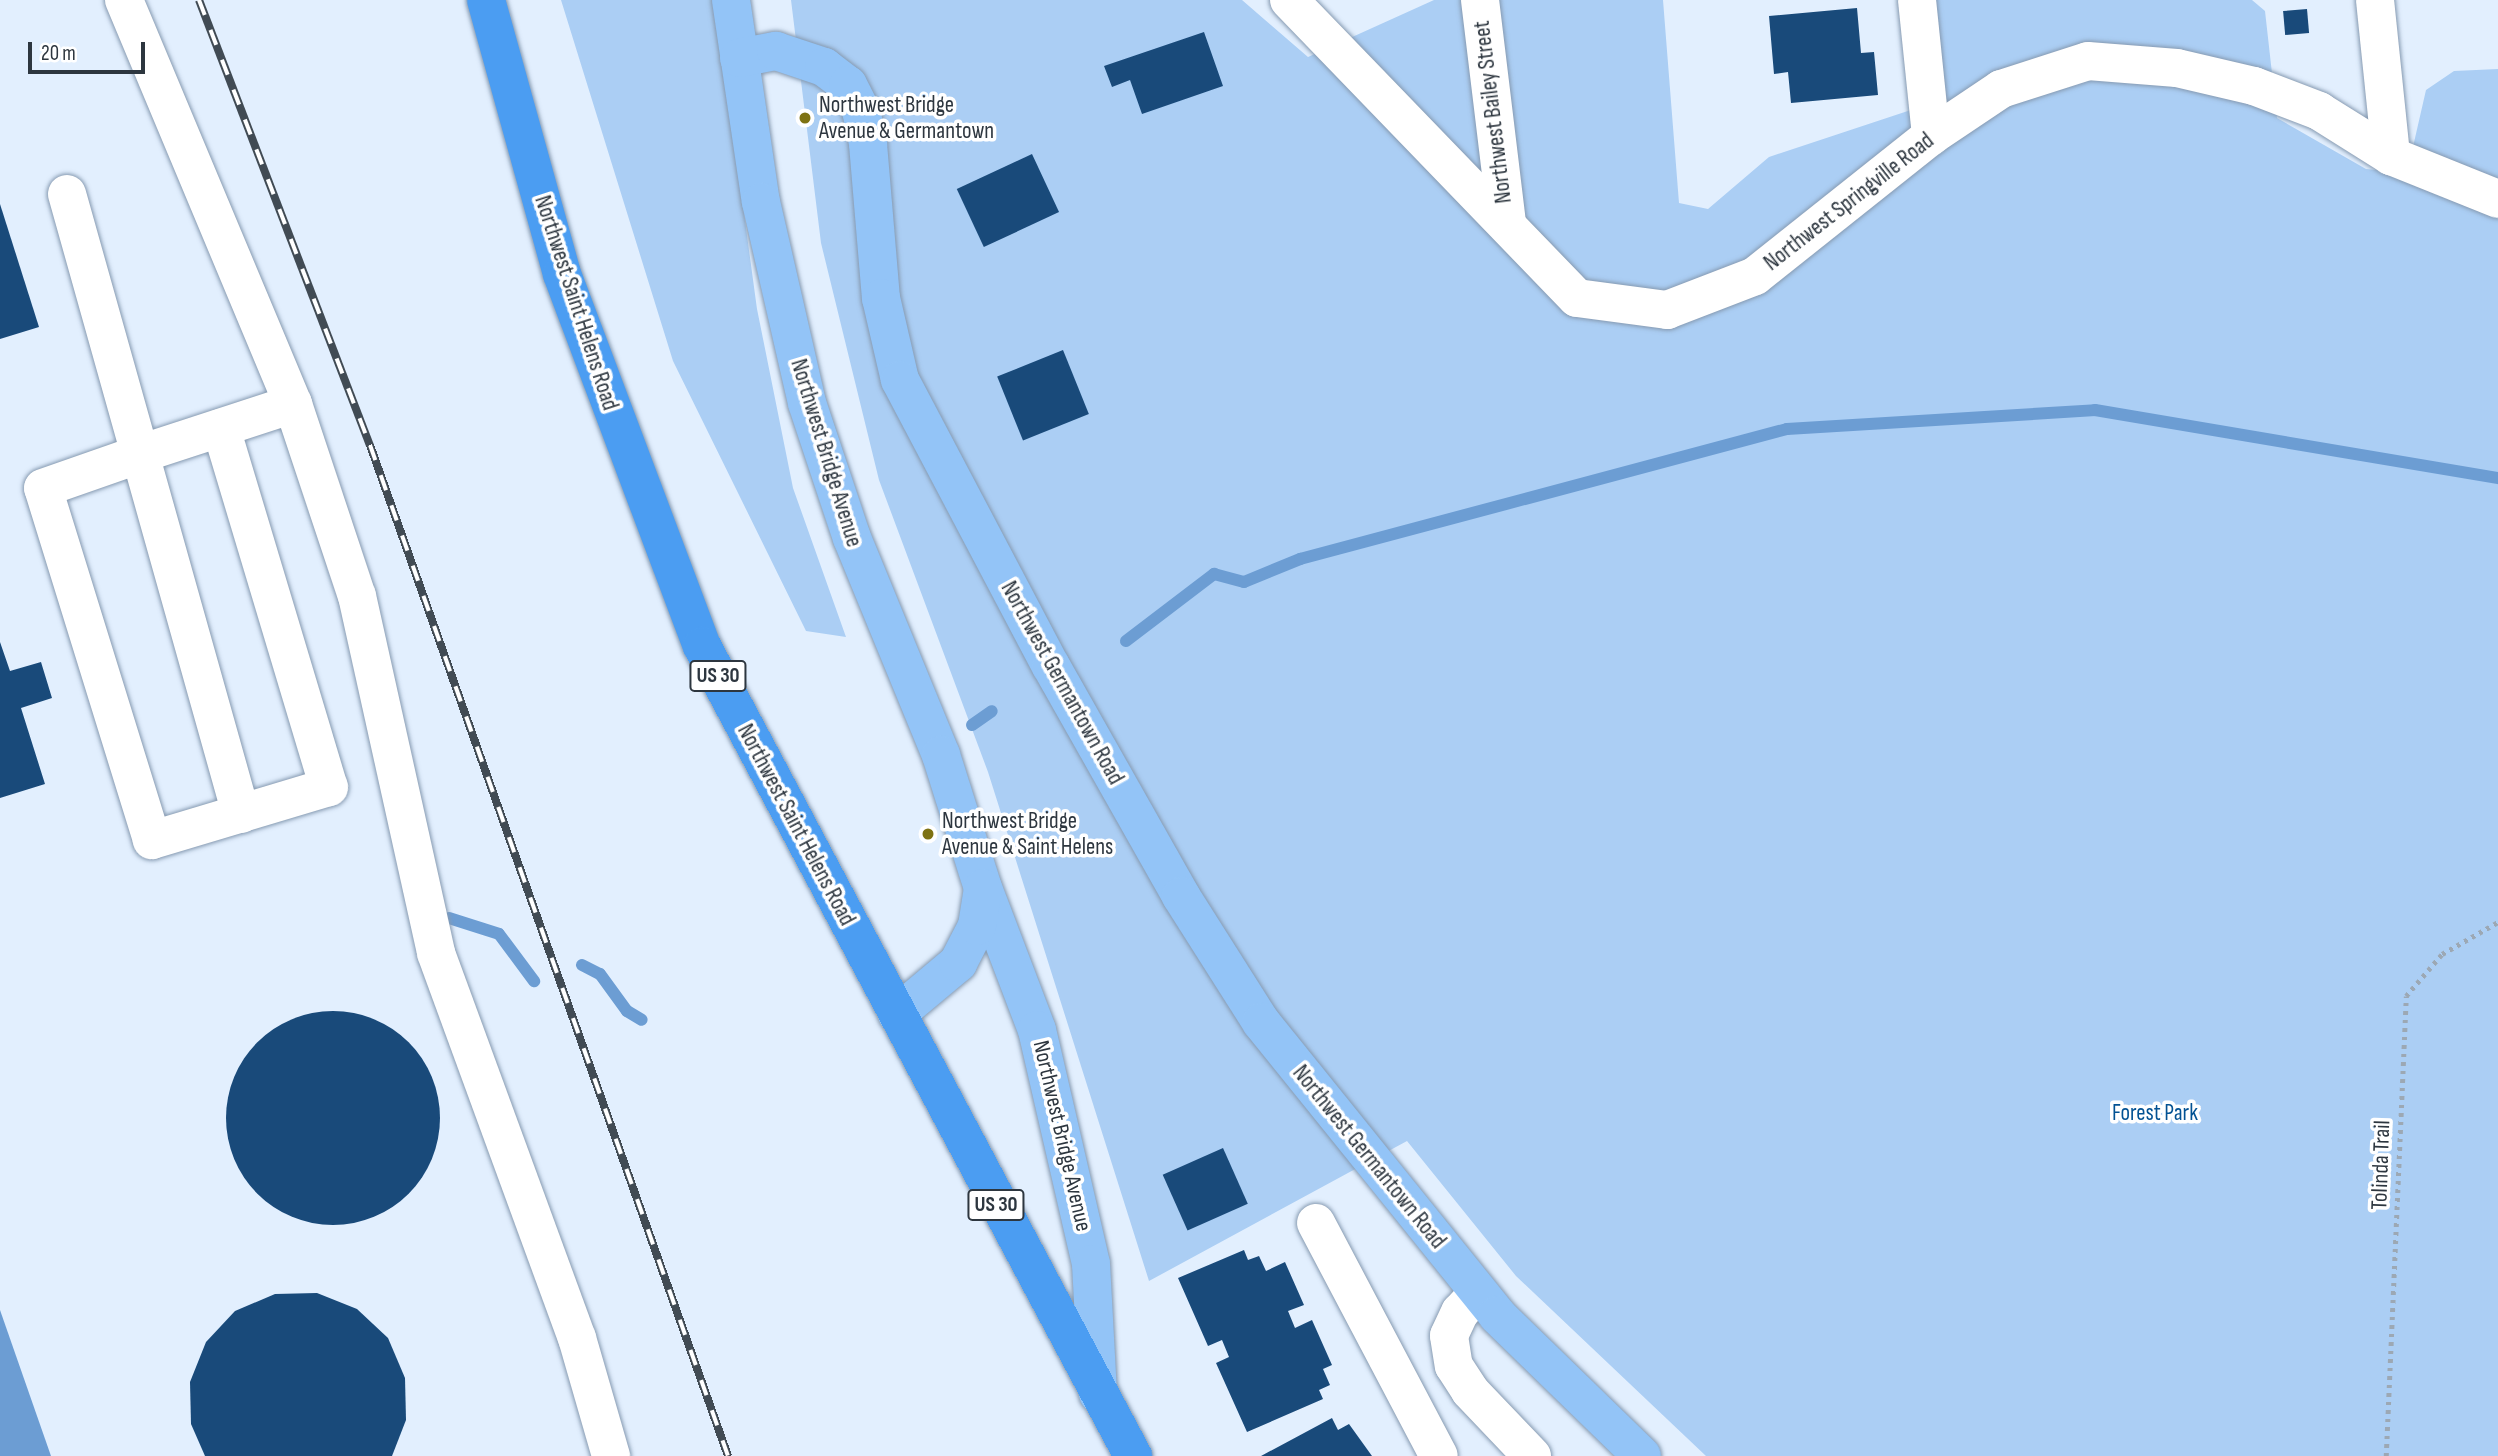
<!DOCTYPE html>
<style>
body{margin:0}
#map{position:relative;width:2498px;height:1456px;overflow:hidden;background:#e2effe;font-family:"Sofia Sans Condensed",sans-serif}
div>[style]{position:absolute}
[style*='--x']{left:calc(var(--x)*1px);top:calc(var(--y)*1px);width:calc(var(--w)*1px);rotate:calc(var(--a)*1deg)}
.green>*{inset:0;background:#abcef4}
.water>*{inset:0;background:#6c9dd3}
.stream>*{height:12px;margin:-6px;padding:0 6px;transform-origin:6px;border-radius:6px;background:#6c9dd3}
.building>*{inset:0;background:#194a7a;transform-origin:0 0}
.round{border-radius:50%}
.path>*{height:4.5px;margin-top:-2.25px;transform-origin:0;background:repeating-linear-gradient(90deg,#9ca8b4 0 3.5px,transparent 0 8.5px)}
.roads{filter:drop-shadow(0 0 2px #869ab1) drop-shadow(0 0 2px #869ab1)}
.minor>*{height:38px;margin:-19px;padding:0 19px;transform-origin:19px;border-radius:19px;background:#fff}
.major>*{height:38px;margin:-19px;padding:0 19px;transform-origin:19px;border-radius:19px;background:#93c4f7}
.highway>*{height:38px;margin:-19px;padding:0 19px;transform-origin:19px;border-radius:19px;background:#4b9df2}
.rail>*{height:8px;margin-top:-4px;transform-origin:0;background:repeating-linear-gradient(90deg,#fff 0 16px,#414b54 0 32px);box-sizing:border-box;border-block:2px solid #414b54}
.dots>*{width:19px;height:19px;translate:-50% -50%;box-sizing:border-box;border:4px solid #fff;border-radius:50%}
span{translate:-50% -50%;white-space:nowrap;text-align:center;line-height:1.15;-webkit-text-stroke:7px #fff;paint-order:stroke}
.shield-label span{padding:2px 5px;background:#fff;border:2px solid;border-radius:5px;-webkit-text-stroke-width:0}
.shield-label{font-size:21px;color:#2d363f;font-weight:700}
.poi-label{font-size:23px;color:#2d363f}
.left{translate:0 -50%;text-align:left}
.street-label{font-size:23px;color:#2d363f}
.park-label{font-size:23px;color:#035293}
.scale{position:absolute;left:28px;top:42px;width:117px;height:32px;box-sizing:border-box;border:4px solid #2d363f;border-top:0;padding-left:9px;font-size:21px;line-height:24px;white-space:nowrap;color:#2d363f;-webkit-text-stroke:5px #fff;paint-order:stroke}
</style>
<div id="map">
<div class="green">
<i style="clip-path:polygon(561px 0,715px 0,757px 309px,793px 488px,846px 637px,806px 631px,673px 361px)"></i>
<i style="clip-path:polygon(791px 0,1242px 0,1308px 57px,1434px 0,1663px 0,1679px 203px,1708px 209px,1769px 157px,1938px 101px,1936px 0,2252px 0,2265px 11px,2277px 118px,2366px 169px,2407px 173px,2426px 90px,2454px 71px,2498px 69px,2498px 1456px,1706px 1456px,1516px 1276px,1407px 1141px,1149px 1281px,988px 772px,879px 480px,821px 243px)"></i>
</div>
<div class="water">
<i style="clip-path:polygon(0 1310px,51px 1456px,0 1456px)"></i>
</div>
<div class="stream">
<i style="--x:1126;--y:641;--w:111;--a:-37.3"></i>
<i style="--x:1214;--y:574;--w:31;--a:15"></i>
<i style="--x:1244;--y:582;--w:61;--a:-22.3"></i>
<i style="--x:1300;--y:559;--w:504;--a:-14.95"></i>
<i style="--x:1787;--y:429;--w:309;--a:-3.5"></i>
<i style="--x:2095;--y:410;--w:409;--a:9.6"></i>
<i style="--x:972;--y:725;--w:24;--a:-35"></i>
<i style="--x:449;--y:918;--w:52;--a:17.7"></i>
<i style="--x:499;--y:934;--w:59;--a:53.3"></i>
<i style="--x:582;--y:965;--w:20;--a:27"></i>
<i style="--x:600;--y:974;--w:46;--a:53.9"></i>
<i style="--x:627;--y:1011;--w:17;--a:31"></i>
</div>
<div class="building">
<i style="clip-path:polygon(1857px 8px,1861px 53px,1874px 52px,1878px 95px,1791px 103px,1788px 72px,1774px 74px,1769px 16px)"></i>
<i style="left:2307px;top:9px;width:24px;height:24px;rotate:85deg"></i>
<i style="clip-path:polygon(1204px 32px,1223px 86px,1142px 114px,1130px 80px,1112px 87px,1104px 66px)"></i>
<i style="left:1032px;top:154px;width:64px;height:83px;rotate:65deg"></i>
<i style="clip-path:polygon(0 204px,39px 327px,0 339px)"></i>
<i style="left:1063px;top:350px;width:69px;height:71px;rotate:68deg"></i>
<i style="clip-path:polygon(0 642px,10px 671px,41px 662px,52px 698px,21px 708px,45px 784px,0 798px)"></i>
<i class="round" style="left:226px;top:1011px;width:214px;height:214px"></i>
<i style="left:1223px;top:1148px;width:61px;height:66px;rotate:66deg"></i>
<i style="clip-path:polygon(1244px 1250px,1248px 1260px,1259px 1256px,1266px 1271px,1285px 1262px,1304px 1305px,1288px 1311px,1295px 1328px,1312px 1320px,1332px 1365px,1323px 1369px,1330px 1385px,1319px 1390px,1323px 1399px,1247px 1432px,1216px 1363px,1229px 1357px,1222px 1340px,1208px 1346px,1178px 1278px)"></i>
<i style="clip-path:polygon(317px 1293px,357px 1309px,388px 1338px,405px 1378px,406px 1420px,392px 1456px,205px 1456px,191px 1424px,190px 1382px,206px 1342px,235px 1311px,275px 1294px)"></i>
<i style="clip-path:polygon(1332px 1418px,1338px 1430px,1349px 1424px,1372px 1456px,1261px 1456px)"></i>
</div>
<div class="path">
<i style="--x:2386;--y:1456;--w:460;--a:-87.5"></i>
<i style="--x:2406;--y:996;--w:55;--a:-49.4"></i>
<i style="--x:2442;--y:954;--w:64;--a:-29.7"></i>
</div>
<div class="roads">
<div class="minor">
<i style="--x:124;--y:0;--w:438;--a:67.3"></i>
<i style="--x:293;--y:404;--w:202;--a:71.6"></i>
<i style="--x:357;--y:596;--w:366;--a:77.5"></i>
<i style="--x:436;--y:953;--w:410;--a:69.9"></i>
<i style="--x:577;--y:1338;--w:123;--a:73.9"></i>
<i style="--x:1289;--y:0;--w:414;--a:46"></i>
<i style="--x:1577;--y:298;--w:91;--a:7.6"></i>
<i style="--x:1667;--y:310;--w:94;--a:-21.1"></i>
<i style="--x:1755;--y:276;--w:225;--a:-38.5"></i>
<i style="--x:1931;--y:136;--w:84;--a:-33.9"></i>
<i style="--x:2001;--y:89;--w:91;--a:-17.8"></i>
<i style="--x:2088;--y:61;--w:89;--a:4.5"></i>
<i style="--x:2177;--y:68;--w:79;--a:13.2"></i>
<i style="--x:2254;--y:86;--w:70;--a:21"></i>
<i style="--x:2319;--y:111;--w:85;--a:32"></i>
<i style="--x:2391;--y:156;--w:115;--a:21.9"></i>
<i style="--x:1480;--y:0;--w:226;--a:83.1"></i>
<i style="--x:1917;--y:0;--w:137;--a:84.1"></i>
<i style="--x:2375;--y:0;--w:157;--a:84.1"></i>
<i style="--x:67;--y:194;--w:644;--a:74.32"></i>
<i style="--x:221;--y:428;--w:375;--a:73.3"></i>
<i style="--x:329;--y:787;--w:185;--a:163.3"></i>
<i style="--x:152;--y:840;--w:368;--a:-107.2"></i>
<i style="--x:43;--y:488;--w:103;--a:-19.3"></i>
<i style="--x:140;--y:454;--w:161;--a:-18.1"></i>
<i style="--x:1316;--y:1223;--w:263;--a:62.2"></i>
<i style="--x:1478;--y:1293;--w:26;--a:133"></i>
<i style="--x:1460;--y:1312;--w:26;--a:115"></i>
<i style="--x:1449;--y:1336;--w:30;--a:81"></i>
<i style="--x:1454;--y:1366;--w:30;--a:57"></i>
<i style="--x:1470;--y:1391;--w:90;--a:46.4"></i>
</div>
<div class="major">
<i style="--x:731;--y:0;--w:204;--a:81.6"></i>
<i style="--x:761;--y:202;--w:206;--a:77.1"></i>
<i style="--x:807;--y:403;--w:142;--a:71.6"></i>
<i style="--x:852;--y:538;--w:235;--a:67.7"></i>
<i style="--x:941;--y:755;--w:139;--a:72.5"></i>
<i style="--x:983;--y:888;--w:152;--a:69.2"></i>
<i style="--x:1037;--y:1030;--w:240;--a:77"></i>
<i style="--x:1091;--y:1264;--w:130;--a:86.9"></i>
<i style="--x:739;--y:58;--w:38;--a:-11"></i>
<i style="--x:776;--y:51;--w:51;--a:18.4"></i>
<i style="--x:824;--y:67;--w:30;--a:37"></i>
<i style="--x:848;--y:85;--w:28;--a:63"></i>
<i style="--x:861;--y:110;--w:35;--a:78"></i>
<i style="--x:868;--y:144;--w:155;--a:85.2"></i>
<i style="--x:881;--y:298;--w:84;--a:77"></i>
<i style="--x:900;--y:380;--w:323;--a:62.2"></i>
<i style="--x:1051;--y:666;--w:264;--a:60.5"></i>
<i style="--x:1181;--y:896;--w:149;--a:57.6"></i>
<i style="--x:1261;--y:1022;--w:376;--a:51.1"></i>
<i style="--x:1497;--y:1315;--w:202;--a:44.2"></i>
<i style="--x:897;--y:1014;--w:80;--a:-39.9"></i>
<i style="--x:958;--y:963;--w:42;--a:-62.8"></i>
<i style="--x:977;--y:926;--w:38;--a:-81"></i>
</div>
<div class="highway">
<i style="--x:486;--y:0;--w:284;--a:74.5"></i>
<i style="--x:562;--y:274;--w:397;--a:69.4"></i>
<i style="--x:702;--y:646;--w:918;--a:61.98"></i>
</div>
</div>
<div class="rail">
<i style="--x:199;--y:0;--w:477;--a:69"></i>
<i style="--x:370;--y:445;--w:1073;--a:70.5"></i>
</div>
<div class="dots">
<i style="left:805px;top:118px;background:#7e7212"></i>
<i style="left:928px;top:834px;background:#7e7212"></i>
</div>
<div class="shield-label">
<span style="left:718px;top:676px">US 30</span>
<span style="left:996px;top:1205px">US 30</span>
</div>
<div class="poi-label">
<span class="left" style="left:819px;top:118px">Northwest Bridge<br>Avenue &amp; Germantown</span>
<span class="left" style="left:942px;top:834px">Northwest Bridge<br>Avenue &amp; Saint Helens</span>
</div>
<div class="street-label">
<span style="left:1493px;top:112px;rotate:-97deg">Northwest Bailey Street</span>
<span style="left:1849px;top:202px;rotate:-38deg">Northwest Springville Road</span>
<span style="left:576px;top:303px;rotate:72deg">Northwest Saint Helens Road</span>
<span style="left:826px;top:453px;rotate:73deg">Northwest Bridge Avenue</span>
<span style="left:1062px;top:683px;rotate:61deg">Northwest Germantown Road</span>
<span style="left:796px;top:825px;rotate:62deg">Northwest Saint Helens Road</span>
<span style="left:1062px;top:1136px;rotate:77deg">Northwest Bridge Avenue</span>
<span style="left:1369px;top:1157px;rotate:51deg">Northwest Germantown Road</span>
<span style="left:2381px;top:1165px;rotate:-88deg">Tolinda Trail</span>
</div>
<div class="park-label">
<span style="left:2155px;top:1113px">Forest Park</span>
</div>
<div class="scale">20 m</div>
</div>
